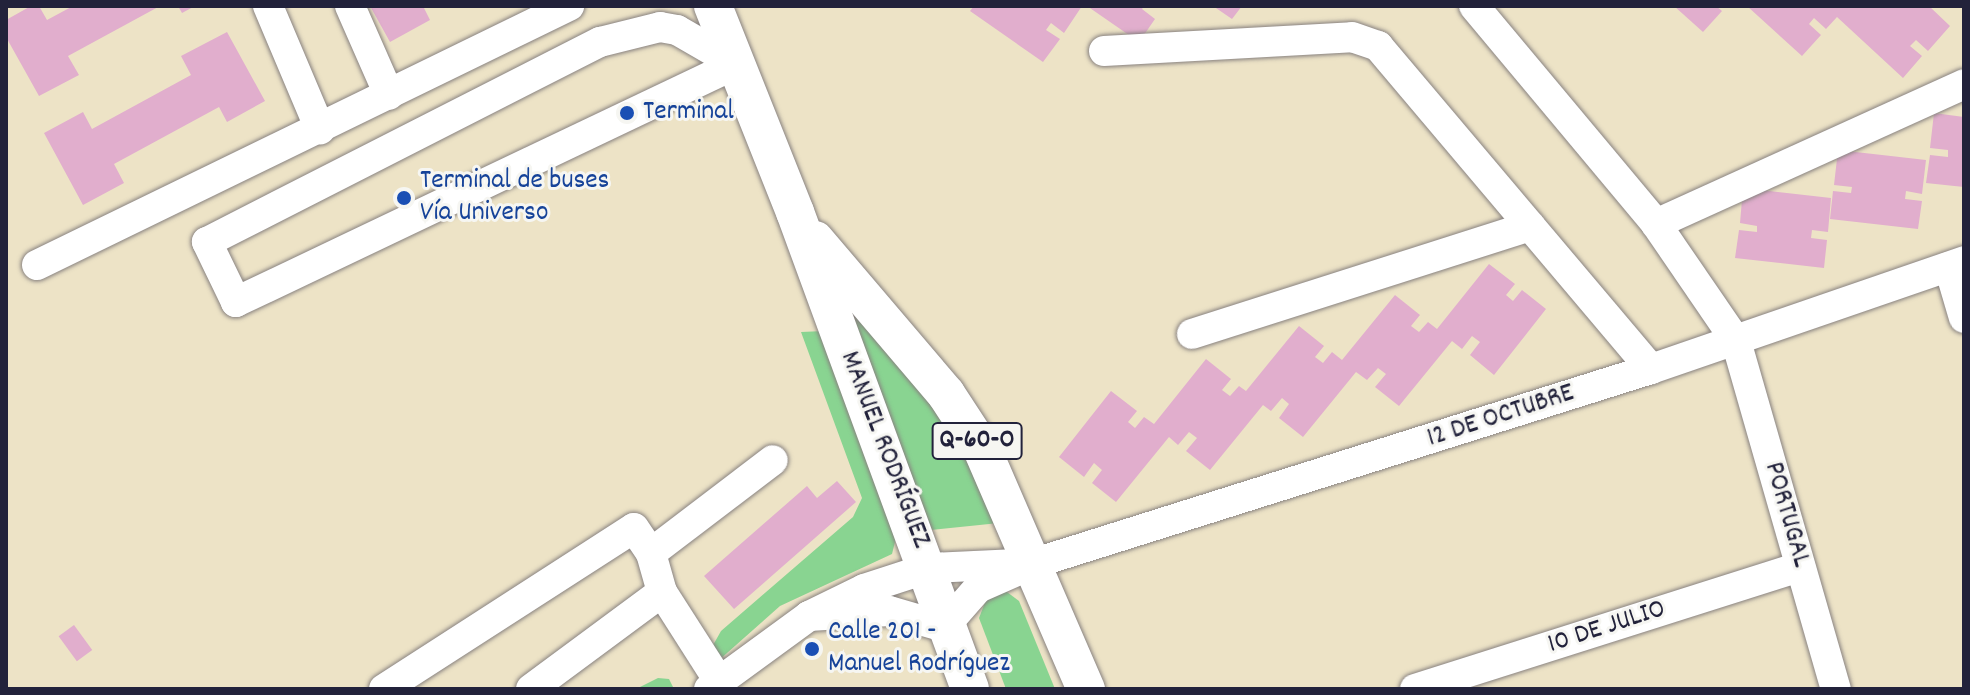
<!DOCTYPE html>
<meta charset="utf-8">
<style>
body{margin:0}
#map{position:relative;width:1970px;height:695px;overflow:hidden;background:#ede3c6;font-family:Dekko,sans-serif}
div>[style]{position:absolute}
[style*='--x']{left:calc(var(--x)*1px);top:calc(var(--y)*1px);width:calc(var(--w)*1px);rotate:calc(var(--a)*1deg)}
.green>*{inset:0;background:#89d491}
.building>*{inset:0;background:#e1aecd;transform-origin:0 0}
.roads{filter:drop-shadow(0 0 2px #888280) drop-shadow(0 0 2px #888280)}
.minor>*{height:30px;margin:-15px;padding:0 15px;transform-origin:15px;border-radius:15px;background:#fff}
.major>*{height:38px;margin:-19px;padding:0 19px;transform-origin:19px;border-radius:19px;background:#fff}
.dots>*{width:22px;height:22px;translate:-50% -50%;box-sizing:border-box;border:4px solid #f6f6f2;border-radius:50%}
span{translate:-50% -50%;white-space:nowrap;text-align:center;line-height:1.15;-webkit-text-stroke:6px #f6f6f2;paint-order:stroke}
.shield-label span{padding:2px 6px;background:#f6f6f2;border:2px solid;border-radius:6px;-webkit-text-stroke-width:0}
.shield-label{font-size:26px;color:#22223b;font-weight:700}
.transit-label{font-size:28px;color:#164399}
.left{translate:0 -50%;text-align:left}
.street-label{font-size:28px;color:#22223b}
.frame{position:absolute;inset:0;border:8px solid #22223b;pointer-events:none}
</style>
<div id="map">
<div class="green">
<i style="clip-path:polygon(831px 290px,950px 421px,999px 523px,921px 531px)"></i>
<i style="clip-path:polygon(824px 331px,896px 538px,892px 554px,780px 606px,718px 661px,712px 647px,721px 631px,853px 517px,862px 498px,801px 332px)"></i>
<i style="clip-path:polygon(1003px 589px,1019px 601px,1055px 689px,1006px 689px,979px 618px,986px 600px)"></i>
<i style="clip-path:polygon(658px 678px,669px 679px,674px 689px,636px 689px)"></i>
</div>
<div class="building">
<i style="clip-path:polygon(31px 6px,39px 6px,47px 20px,73px 6px,160px 6px,68px 56px,79px 75px,39px 96px,6px 37px,6px 20px)"></i>
<i style="clip-path:polygon(178px 6px,195px 6px,182px 13px)"></i>
<i style="clip-path:polygon(370px 6px,423px 6px,430px 20px,390px 42px)"></i>
<i style="clip-path:polygon(974px 6px,1082px 6px,1064px 33px,1051px 23px,1046px 30px,1060px 39px,1043px 62px,970px 11px)"></i>
<i style="clip-path:polygon(1087px 6px,1144px 6px,1142px 9px,1155px 19px,1139px 42px)"></i>
<i style="clip-path:polygon(1213px 6px,1242px 6px,1232px 19px)"></i>
<i style="clip-path:polygon(1674px 6px,1716px 6px,1722px 11px,1703px 32px)"></i>
<i style="clip-path:polygon(1747px 6px,1929px 6px,1950px 26px,1928px 51px,1916px 40px,1910px 46px,1922px 56px,1903px 78px,1837px 17px,1826px 29px,1814px 18px,1809px 24px,1821px 35px,1802px 56px)"></i>
<i style="clip-path:polygon(227px 32px,265px 101px,227px 122px,219px 107px,114px 164px,124px 183px,83px 205px,44px 133px,83px 112px,92px 129px,191px 75px,181px 56px)"></i>
<i style="clip-path:polygon(1934px 113px,1964px 117px,1964px 187px,1926px 183px,1930px 155px,1948px 157px,1948px 150px,1930px 148px)"></i>
<i style="clip-path:polygon(1838px 150px,1926px 160px,1922px 194px,1906px 191px,1905px 199px,1922px 201px,1918px 229px,1830px 219px,1833px 191px,1851px 193px,1852px 187px,1834px 185px)"></i>
<i style="clip-path:polygon(1743px 188px,1831px 198px,1828px 232px,1812px 230px,1811px 238px,1827px 240px,1824px 268px,1735px 258px,1739px 230px,1757px 232px,1757px 226px,1740px 223px)"></i>
<i style="clip-path:polygon(1489px 264px,1515px 284px,1506px 295px,1513px 301px,1522px 290px,1546px 309px,1494px 375px,1470px 355px,1480px 342px,1472px 336px,1462px 349px,1452px 341px,1399px 406px,1375px 387px,1386px 374px,1378px 368px,1367px 380px,1356px 372px,1303px 437px,1279px 418px,1289px 404px,1282px 398px,1271px 411px,1263px 405px,1210px 470px,1186px 451px,1197px 438px,1189px 432px,1178px 445px,1169px 437px,1116px 502px,1092px 483px,1102px 470px,1094px 463px,1084px 477px,1059px 457px,1111px 391px,1137px 411px,1128px 422px,1135px 428px,1144px 417px,1154px 424px,1206px 359px,1231px 379px,1222px 390px,1230px 396px,1239px 386px,1246px 391px,1299px 326px,1324px 346px,1315px 357px,1323px 363px,1332px 352px,1342px 360px,1395px 295px,1420px 315px,1411px 326px,1419px 332px,1428px 322px,1437px 329px)"></i>
<i style="clip-path:polygon(837px 481px,856px 502px,734px 609px,704px 576px,807px 486px,817px 498px)"></i>
<i style="left:74px;top:625px;width:31px;height:19px;rotate:54deg"></i>
</div>
<div class="roads">
<div class="minor">
<i style="--x:268;--y:6;--w:134;--a:67.1"></i>
<i style="--x:350;--y:6;--w:97;--a:66.3"></i>
<i style="--x:1474;--y:6;--w:284;--a:50.1"></i>
<i style="--x:1656;--y:224;--w:142;--a:55.6"></i>
<i style="--x:1736;--y:341;--w:362;--a:74"></i>
<i style="--x:660;--y:27;--w:17;--a:10"></i>
<i style="--x:677;--y:30;--w:68;--a:30"></i>
<i style="--x:736;--y:64;--w:554;--a:154.55"></i>
<i style="--x:236;--y:302;--w:67;--a:-115.8"></i>
<i style="--x:207;--y:242;--w:441;--a:-27"></i>
<i style="--x:600;--y:42;--w:62;--a:-14"></i>
<i style="--x:1104;--y:51;--w:248;--a:-3.2"></i>
<i style="--x:1352;--y:37;--w:28;--a:19"></i>
<i style="--x:1378;--y:46;--w:423;--a:49.8"></i>
<i style="--x:1656;--y:224;--w:338;--a:-24.4"></i>
<i style="--x:37;--y:265;--w:592;--a:-25.96"></i>
<i style="--x:1949;--y:267;--w:53;--a:73.6"></i>
<i style="--x:1192;--y:334;--w:355;--a:-17.7"></i>
<i style="--x:662;--y:592;--w:106;--a:57.4"></i>
<i style="--x:809;--y:616;--w:80;--a:-3.6"></i>
<i style="--x:889;--y:611;--w:57;--a:16.2"></i>
<i style="--x:944;--y:627;--w:52;--a:-48.9"></i>
<i style="--x:978;--y:588;--w:62;--a:-23.7"></i>
<i style="--x:1035;--y:563;--w:646;--a:-17.48"></i>
<i style="--x:1651;--y:369;--w:331;--a:-19"></i>
<i style="--x:384;--y:689;--w:297;--a:-32.8"></i>
<i style="--x:634;--y:528;--w:30;--a:56"></i>
<i style="--x:531;--y:689;--w:163;--a:-36.5"></i>
<i style="--x:662;--y:592;--w:41;--a:-105.8"></i>
<i style="--x:651;--y:553;--w:153;--a:-37.3"></i>
<i style="--x:709;--y:689;--w:124;--a:-36.1"></i>
<i style="--x:809;--y:616;--w:61;--a:-26.1"></i>
<i style="--x:864;--y:589;--w:68;--a:-17.9"></i>
<i style="--x:929;--y:568;--w:88;--a:-2.6"></i>
<i style="--x:1415;--y:689;--w:404;--a:-17.6"></i>
</div>
<div class="major">
<i style="--x:713;--y:6;--w:222;--a:68.3"></i>
<i style="--x:795;--y:212;--w:508;--a:69.85"></i>
<i style="--x:815;--y:240;--w:202;--a:49.6"></i>
<i style="--x:946;--y:394;--w:66;--a:56.8"></i>
<i style="--x:982;--y:449;--w:262;--a:66.6"></i>
</div>
</div>
<div class="dots">
<i style="left:627px;top:113px;background:#1a4fb4"></i>
<i style="left:404px;top:198px;background:#1a4fb4"></i>
<i style="left:812px;top:649px;background:#1a4fb4"></i>
</div>
<div class="shield-label">
<span style="left:977px;top:441px">Q-60-O</span>
</div>
<div class="transit-label">
<span class="left" style="left:643px;top:113px">Terminal</span>
<span class="left" style="left:420px;top:198px">Terminal de buses<br>Vía Universo</span>
<span class="left" style="left:828px;top:649px">Calle 201 -<br>Manuel Rodríguez</span>
</div>
<div class="street-label">
<span style="left:1501px;top:417px;rotate:-18deg">12 DE OCTUBRE</span>
<span style="left:884px;top:450px;rotate:69deg">MANUEL RODRÍGUEZ</span>
<span style="left:1786px;top:515px;rotate:74deg">PORTUGAL</span>
<span style="left:1607px;top:628px;rotate:-18deg">10 DE JULIO</span>
</div>
<div class="frame"></div>
</div>
